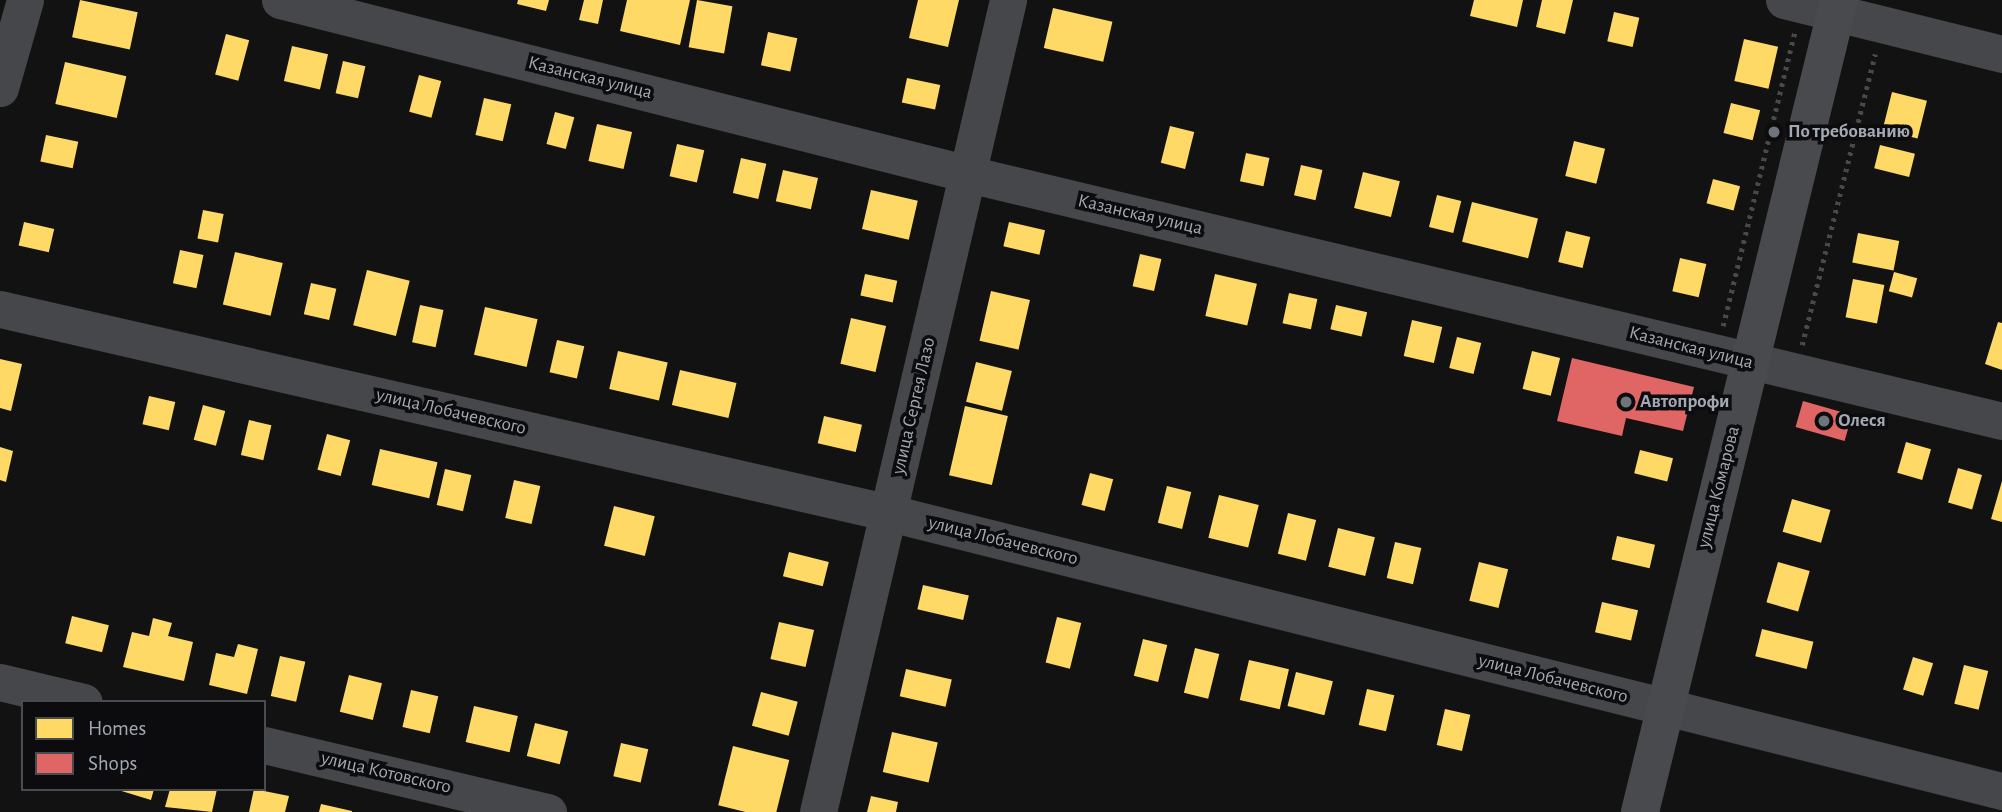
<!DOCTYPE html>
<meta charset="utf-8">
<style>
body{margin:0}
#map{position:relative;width:2002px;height:812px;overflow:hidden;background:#121212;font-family:"Alegreya Sans",sans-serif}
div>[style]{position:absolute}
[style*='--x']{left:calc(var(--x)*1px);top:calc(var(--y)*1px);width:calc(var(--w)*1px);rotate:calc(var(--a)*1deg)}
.homes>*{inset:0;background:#ffd966;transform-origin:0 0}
.shops>*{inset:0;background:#e06666;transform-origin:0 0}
.path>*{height:4.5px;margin-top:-2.25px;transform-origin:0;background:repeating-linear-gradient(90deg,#48494d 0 3.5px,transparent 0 8.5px)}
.minor>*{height:37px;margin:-18.5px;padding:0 18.5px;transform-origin:18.5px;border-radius:18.5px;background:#46474b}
.major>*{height:38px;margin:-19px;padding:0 19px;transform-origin:19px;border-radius:19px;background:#484a4d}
.dots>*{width:19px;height:19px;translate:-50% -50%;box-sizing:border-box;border:4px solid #0c0c0e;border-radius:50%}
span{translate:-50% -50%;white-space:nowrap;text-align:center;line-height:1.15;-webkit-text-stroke:7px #0c0c0e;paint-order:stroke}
.street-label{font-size:19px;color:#a2a9b3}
.poi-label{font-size:19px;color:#a2a9b3;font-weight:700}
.left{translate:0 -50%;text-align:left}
.legend{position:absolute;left:21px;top:700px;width:245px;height:91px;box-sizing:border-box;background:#0c0c0e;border:2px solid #484b50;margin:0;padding:9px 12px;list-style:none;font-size:21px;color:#a2a9b3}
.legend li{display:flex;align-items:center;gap:14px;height:35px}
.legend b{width:35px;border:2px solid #484b50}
</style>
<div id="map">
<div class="homes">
<i style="left:80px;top:0;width:59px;height:38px;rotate:12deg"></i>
<i style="clip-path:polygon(518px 0,549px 0,546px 11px,517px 4px)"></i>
<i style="clip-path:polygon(584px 0,603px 0,598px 24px,579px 20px)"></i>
<i style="clip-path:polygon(627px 0,690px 0,680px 45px,620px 31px)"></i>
<i style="left:697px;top:0;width:36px;height:48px;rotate:10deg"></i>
<i style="clip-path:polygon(918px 0,959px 0,948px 47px,909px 38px)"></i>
<i style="clip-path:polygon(1474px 0,1523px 0,1517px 27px,1470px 16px)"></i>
<i style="clip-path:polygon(1542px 0,1573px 0,1565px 34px,1536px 27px)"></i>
<i style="left:1053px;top:8px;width:61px;height:41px;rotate:13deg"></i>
<i style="left:1614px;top:12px;width:26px;height:30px;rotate:13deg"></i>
<i style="left:768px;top:32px;width:30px;height:34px;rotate:12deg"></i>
<i style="left:226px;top:34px;width:24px;height:42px;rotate:15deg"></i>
<i style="left:1744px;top:39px;width:35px;height:43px;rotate:13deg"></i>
<i style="left:292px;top:46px;width:37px;height:36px;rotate:13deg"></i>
<i style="left:343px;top:61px;width:23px;height:33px;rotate:13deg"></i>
<i style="left:65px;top:62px;width:63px;height:43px;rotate:13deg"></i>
<i style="left:419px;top:75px;width:23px;height:38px;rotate:15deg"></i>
<i style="left:907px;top:78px;width:34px;height:25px;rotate:12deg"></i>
<i style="left:1892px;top:92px;width:36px;height:39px;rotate:14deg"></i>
<i style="left:484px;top:98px;width:28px;height:38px;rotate:13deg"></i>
<i style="left:1731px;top:103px;width:30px;height:31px;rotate:14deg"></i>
<i style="left:555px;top:112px;width:20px;height:33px;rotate:15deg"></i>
<i style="left:597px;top:124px;width:36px;height:38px;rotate:13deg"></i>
<i style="left:1170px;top:126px;width:25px;height:38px;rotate:14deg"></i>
<i style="left:46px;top:135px;width:33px;height:27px;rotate:12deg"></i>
<i style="left:1574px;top:141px;width:32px;height:36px;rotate:14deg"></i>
<i style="left:677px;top:144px;width:28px;height:33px;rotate:13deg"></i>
<i style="left:1880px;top:145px;width:36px;height:24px;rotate:14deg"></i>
<i style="left:1246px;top:153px;width:24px;height:29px;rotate:12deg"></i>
<i style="left:741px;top:158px;width:26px;height:36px;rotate:13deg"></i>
<i style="left:1301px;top:165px;width:22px;height:31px;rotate:13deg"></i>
<i style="left:783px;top:170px;width:36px;height:32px;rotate:13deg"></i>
<i style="left:1363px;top:172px;width:38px;height:37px;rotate:14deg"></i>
<i style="left:1713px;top:179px;width:28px;height:25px;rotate:15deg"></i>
<i style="left:871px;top:190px;width:48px;height:40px;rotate:13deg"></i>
<i style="left:1437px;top:195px;width:25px;height:33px;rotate:14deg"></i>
<i style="left:1472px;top:202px;width:68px;height:41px;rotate:14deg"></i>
<i style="left:203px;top:210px;width:21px;height:29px;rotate:11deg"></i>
<i style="left:24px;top:222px;width:31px;height:24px;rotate:13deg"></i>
<i style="left:1009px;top:222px;width:37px;height:25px;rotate:13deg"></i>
<i style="left:1566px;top:231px;width:25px;height:32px;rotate:14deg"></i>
<i style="left:1858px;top:233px;width:42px;height:30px;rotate:11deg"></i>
<i style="left:180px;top:250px;width:24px;height:34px;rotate:12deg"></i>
<i style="left:235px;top:252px;width:49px;height:54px;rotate:13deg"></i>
<i style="left:1140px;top:254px;width:22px;height:33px;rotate:13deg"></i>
<i style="left:1680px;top:258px;width:27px;height:34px;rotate:13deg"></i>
<i style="left:367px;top:270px;width:44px;height:57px;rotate:14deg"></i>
<i style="left:1894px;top:272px;width:24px;height:20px;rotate:15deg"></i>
<i style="left:865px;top:274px;width:33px;height:22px;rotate:12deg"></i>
<i style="left:1215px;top:274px;width:43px;height:43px;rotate:13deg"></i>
<i style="left:1853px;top:279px;width:32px;height:39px;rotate:11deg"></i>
<i style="left:311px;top:283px;width:26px;height:32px;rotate:13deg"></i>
<i style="left:991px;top:291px;width:40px;height:51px;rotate:13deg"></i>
<i style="left:1289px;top:293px;width:29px;height:31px;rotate:12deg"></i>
<i style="left:420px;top:305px;width:24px;height:38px;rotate:12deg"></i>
<i style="left:1336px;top:305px;width:32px;height:25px;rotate:13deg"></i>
<i style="left:485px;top:307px;width:54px;height:49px;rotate:13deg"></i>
<i style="left:851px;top:318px;width:36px;height:47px;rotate:13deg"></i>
<i style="left:1412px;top:320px;width:31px;height:37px;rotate:13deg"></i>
<i style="clip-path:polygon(1998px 322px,2002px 323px,2002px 370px,1985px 364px)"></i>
<i style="left:1457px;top:337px;width:25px;height:32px;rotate:14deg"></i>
<i style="left:557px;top:340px;width:28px;height:33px;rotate:13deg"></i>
<i style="left:618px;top:351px;width:51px;height:39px;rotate:13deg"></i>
<i style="left:1532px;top:351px;width:29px;height:39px;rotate:14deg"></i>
<i style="clip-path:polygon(0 359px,22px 364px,11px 411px,0 408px)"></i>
<i style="left:976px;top:362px;width:37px;height:41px;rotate:14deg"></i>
<i style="left:680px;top:370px;width:58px;height:36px;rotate:13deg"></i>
<i style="left:149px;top:396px;width:27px;height:29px;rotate:13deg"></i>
<i style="left:203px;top:405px;width:23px;height:36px;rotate:15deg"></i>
<i style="left:965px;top:406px;width:44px;height:71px;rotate:13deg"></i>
<i style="left:824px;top:416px;width:39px;height:28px;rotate:13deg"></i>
<i style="left:249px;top:420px;width:23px;height:36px;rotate:13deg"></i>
<i style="left:327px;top:434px;width:24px;height:37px;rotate:15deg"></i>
<i style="left:1906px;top:442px;width:26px;height:32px;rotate:16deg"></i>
<i style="clip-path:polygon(0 447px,13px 451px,6px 482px,0 480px)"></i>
<i style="left:380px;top:449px;width:59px;height:37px;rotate:13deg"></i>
<i style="left:1640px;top:450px;width:34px;height:24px;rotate:14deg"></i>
<i style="left:1958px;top:468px;width:25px;height:36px;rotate:16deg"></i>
<i style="left:445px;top:469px;width:27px;height:37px;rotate:13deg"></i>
<i style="left:1090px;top:473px;width:24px;height:33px;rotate:15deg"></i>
<i style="left:514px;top:480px;width:27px;height:39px;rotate:13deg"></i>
<i style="clip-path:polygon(2002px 481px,2002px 522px,1991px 519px)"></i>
<i style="left:1167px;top:486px;width:25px;height:38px;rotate:14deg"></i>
<i style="left:1219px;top:495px;width:41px;height:44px;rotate:14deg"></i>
<i style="left:1792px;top:499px;width:40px;height:34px;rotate:16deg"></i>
<i style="left:614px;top:506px;width:42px;height:41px;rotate:14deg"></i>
<i style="left:1288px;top:513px;width:29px;height:42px;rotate:14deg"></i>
<i style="left:1338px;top:528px;width:38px;height:40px;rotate:14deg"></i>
<i style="left:1617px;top:536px;width:39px;height:24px;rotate:13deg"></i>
<i style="left:1395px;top:542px;width:27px;height:37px;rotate:13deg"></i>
<i style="left:789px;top:552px;width:41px;height:25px;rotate:14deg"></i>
<i style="left:1479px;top:562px;width:30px;height:40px;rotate:14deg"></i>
<i style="left:1778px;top:562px;width:33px;height:42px;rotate:16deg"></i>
<i style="left:923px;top:585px;width:47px;height:25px;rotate:13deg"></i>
<i style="left:1602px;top:602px;width:37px;height:31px;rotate:13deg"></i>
<i style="left:72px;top:616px;width:38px;height:28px;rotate:14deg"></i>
<i style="left:1057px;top:617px;width:25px;height:47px;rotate:14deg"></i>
<i style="clip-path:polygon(153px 618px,172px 623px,168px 636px,193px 642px,184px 681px,123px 667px,132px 632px,149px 636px)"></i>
<i style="left:779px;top:622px;width:36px;height:38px;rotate:13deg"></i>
<i style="left:1762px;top:629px;width:53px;height:28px;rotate:14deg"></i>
<i style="left:1143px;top:639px;width:25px;height:38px;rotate:14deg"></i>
<i style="clip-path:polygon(238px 644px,258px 649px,247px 694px,209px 685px,216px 653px,234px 657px)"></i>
<i style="left:1195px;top:648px;width:25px;height:46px;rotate:14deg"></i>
<i style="left:280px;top:656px;width:26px;height:41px;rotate:13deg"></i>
<i style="left:1913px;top:657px;width:21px;height:34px;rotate:17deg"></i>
<i style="left:1249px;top:660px;width:41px;height:41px;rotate:13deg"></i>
<i style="left:1964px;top:665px;width:25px;height:40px;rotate:14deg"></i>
<i style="left:906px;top:669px;width:47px;height:28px;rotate:13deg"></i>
<i style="left:1296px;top:672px;width:38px;height:35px;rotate:14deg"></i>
<i style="left:349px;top:675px;width:34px;height:38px;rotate:14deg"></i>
<i style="left:1367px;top:689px;width:28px;height:37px;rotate:13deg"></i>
<i style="left:411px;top:690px;width:28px;height:38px;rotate:13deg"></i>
<i style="left:761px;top:692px;width:38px;height:35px;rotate:15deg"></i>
<i style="left:474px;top:706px;width:45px;height:37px;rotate:13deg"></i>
<i style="left:1445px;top:709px;width:26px;height:37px;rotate:13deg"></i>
<i style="left:535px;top:723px;width:34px;height:34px;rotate:14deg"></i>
<i style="left:892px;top:732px;width:47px;height:41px;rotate:13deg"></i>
<i style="left:621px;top:743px;width:28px;height:34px;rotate:13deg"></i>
<i style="left:733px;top:746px;width:58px;height:61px;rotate:14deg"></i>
<i style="clip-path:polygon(115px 789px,154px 789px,151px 800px)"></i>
<i style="clip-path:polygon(170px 789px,217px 789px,212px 812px,165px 807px)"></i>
<i style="clip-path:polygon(254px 789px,289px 796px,285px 812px,249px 812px)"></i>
<i style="clip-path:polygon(871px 796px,898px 802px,896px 812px,867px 812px)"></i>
<i style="clip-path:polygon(321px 804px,352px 811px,352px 812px,319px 812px)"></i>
</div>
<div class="shops">
<i style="clip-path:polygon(1572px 358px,1694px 387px,1683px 431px,1626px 418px,1622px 436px,1557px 421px)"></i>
<i style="left:1803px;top:401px;width:51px;height:27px;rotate:16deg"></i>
</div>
<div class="path">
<i style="--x:1723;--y:326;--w:304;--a:-76.3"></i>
<i style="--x:1802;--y:345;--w:300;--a:-75.9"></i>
</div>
<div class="minor">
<i style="--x:280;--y:0;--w:710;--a:14.19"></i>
<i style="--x:968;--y:174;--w:1063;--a:13.43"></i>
<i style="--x:1784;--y:0;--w:225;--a:13.9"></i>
<i style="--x:0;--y:88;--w:91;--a:-74.1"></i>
<i style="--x:0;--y:309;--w:913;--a:12.91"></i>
<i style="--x:890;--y:513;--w:1146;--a:14.04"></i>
<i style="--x:0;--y:682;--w:86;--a:13.4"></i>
<i style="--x:264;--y:745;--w:292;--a:13.3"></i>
<i style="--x:818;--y:812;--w:834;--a:-76.83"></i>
</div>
<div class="major">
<i style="--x:1640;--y:812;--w:836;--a:-76.23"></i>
</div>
<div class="dots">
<i style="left:1774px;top:132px;background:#70747b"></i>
<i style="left:1626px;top:402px;background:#70747b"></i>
<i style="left:1824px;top:421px;background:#70747b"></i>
</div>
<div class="street-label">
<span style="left:590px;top:78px;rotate:14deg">Казанская улица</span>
<span style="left:1140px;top:215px;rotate:13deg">Казанская улица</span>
<span style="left:1691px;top:348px;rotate:14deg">Казанская улица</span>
<span style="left:914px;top:406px;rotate:-77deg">улица Сергея Лазо</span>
<span style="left:451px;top:412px;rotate:13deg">улица Лобачевского</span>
<span style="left:1719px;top:487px;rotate:-76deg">улица Комарова</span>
<span style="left:1003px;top:541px;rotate:14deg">улица Лобачевского</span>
<span style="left:1553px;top:679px;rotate:14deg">улица Лобачевского</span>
<span style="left:386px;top:773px;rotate:13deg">улица Котовского</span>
</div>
<div class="poi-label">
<span class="left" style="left:1788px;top:132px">По требованию</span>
<span class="left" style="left:1640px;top:402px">Автопрофи</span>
<span class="left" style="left:1838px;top:421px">Олеся</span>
</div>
<ul class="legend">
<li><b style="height:19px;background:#ffd966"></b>Homes</li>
<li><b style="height:19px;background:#e06666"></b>Shops</li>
</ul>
</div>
